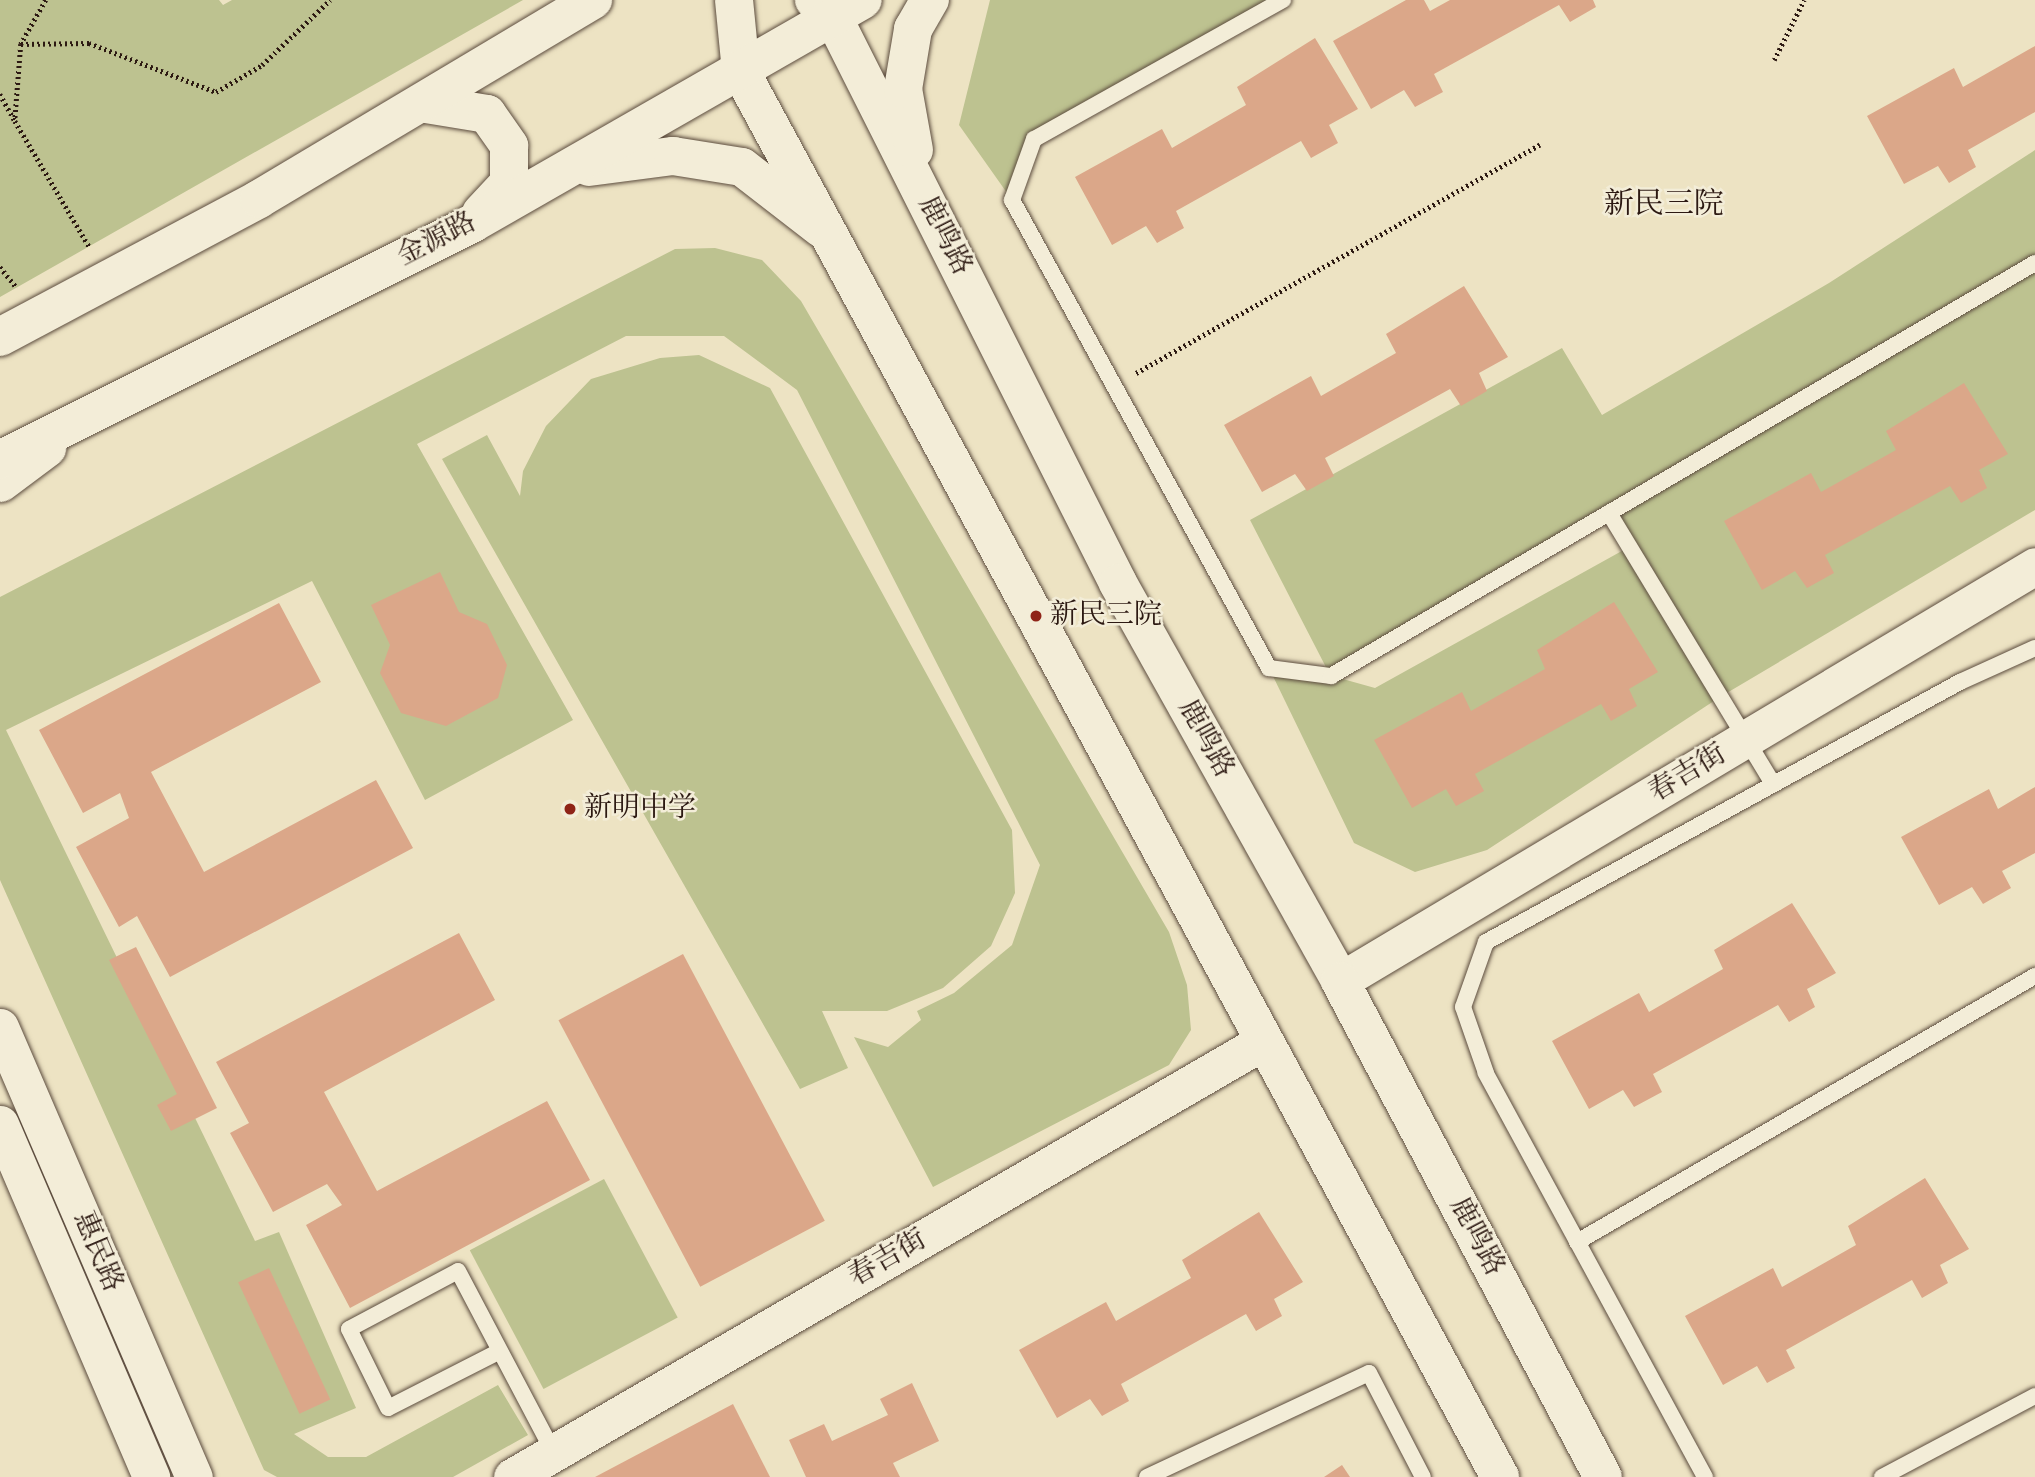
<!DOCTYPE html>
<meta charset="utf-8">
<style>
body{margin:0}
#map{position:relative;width:2035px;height:1477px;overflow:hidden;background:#ede3c3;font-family:"Old Standard TT","Noto Serif SC",serif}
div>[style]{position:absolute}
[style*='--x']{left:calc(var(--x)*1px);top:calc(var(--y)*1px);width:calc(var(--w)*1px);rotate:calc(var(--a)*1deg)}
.green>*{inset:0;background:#bdc290;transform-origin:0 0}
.building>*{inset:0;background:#dba789;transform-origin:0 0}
.path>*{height:4.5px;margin-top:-2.25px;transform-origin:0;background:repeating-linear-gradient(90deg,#2c1912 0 2px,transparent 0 5.5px)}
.roads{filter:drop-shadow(0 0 2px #5c4c3e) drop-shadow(0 0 2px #5c4c3e)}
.service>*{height:16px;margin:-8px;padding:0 8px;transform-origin:8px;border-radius:8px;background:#f3edd8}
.tertiary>*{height:37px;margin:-18.5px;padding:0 18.5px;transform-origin:18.5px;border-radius:18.5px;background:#f3edd8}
.secondary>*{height:38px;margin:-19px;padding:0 19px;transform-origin:19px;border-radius:19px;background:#f3edd8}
.dots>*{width:19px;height:19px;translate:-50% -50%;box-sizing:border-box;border:4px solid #f3edd8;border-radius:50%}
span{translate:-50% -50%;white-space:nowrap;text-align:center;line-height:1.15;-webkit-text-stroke:5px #f3edd8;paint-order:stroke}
.street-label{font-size:28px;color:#2c1912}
.poi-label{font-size:28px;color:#2c1912}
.left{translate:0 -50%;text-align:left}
.neighbourhood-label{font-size:30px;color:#2c1912}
</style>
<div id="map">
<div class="green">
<i style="clip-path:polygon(0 0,219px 0,223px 5px,232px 0,523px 0,0 297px)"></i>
<i style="clip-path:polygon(990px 0,1283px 0,1034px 139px,1012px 200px,959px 125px)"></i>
<i style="clip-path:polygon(evenodd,2035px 150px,2035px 510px,1720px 697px,1487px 850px,1415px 872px,1354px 843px,1269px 668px,1330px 675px,1250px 520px,1562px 348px,1602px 415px,1829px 283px,2035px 150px,1609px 513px,1629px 547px,1375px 688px,1332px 676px,1609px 513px)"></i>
<i style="clip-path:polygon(715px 248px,762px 260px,801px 301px,1169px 932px,1187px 985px,1191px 1030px,1169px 1065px,933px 1187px,854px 1037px,888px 1047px,921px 1020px,917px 1011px,954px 993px,1012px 945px,1040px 865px,797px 390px,724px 336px,626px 336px,417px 444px,573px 720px,425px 800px,312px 581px,6px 730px,255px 1241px,279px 1232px,356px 1408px,294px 1434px,328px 1457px,366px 1457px,498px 1385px,528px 1435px,453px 1477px,277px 1477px,264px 1470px,0 880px,0 597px,675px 249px)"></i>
<i style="clip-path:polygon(699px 355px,770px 388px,1012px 830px,1015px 893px,991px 946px,943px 988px,887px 1011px,822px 1011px,848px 1068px,800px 1089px,442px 459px,487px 435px,520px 496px,523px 471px,546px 426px,591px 379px,660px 358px)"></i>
<i style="left:604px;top:1179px;width:157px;height:152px;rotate:62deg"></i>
</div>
<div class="building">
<i style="clip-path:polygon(1406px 0,1424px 0,1430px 11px,1450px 0,1593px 0,1596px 7px,1570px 22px,1559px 5px,1434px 74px,1443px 92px,1415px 107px,1404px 90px,1371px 109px,1333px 41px)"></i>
<i style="clip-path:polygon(1315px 38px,1358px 109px,1329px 125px,1338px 143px,1311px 158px,1301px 141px,1176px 211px,1184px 228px,1157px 243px,1146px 226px,1112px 245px,1075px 177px,1162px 129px,1172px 148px,1246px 105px,1237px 87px)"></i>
<i style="clip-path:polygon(2035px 46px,2035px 112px,1968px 150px,1976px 167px,1949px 183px,1938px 166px,1904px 184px,1867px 116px,1954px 68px,1963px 87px)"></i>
<i style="clip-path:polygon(1464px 286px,1508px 357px,1479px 373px,1487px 391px,1461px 406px,1450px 389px,1325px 458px,1334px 476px,1307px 491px,1295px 474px,1262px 492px,1224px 425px,1311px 376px,1321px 396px,1396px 353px,1386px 334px)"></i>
<i style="clip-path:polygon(1964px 383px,2008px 454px,1979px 470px,1987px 488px,1961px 503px,1950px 486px,1825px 555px,1834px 573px,1807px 588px,1795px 571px,1762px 590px,1724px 521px,1811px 473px,1821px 492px,1896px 450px,1886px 431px)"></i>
<i style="clip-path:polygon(440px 572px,459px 612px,487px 624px,507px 665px,498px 698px,446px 726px,401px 713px,380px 673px,390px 645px,371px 605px)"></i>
<i style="clip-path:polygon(1614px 602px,1658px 672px,1629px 689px,1637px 706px,1611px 721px,1601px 704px,1475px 774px,1484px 791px,1456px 806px,1446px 789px,1412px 808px,1374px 740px,1462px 692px,1471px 711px,1545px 669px,1537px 650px)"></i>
<i style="clip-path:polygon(279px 603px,321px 682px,151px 772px,204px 872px,376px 780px,413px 848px,170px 977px,137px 916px,119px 927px,76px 847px,129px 818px,120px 793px,83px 813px,39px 730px)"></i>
<i style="clip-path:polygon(2035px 787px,2035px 853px,2002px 871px,2011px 888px,1983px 904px,1972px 887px,1939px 905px,1901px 837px,1989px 789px,1998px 809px)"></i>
<i style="clip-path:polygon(1792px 903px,1836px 973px,1807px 989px,1815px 1007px,1789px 1022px,1778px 1005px,1653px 1074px,1662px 1092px,1634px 1107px,1623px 1090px,1589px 1109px,1552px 1041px,1639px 993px,1649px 1012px,1723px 969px,1714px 950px)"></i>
<i style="clip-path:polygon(459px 933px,495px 1000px,324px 1092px,377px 1191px,547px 1101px,590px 1180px,350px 1308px,306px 1225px,342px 1205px,327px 1184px,273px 1212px,230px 1133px,249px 1123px,216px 1062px)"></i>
<i style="clip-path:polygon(136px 947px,217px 1108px,171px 1131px,157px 1105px,177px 1094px,109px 960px)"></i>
<i style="left:683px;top:954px;width:302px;height:141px;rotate:62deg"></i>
<i style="clip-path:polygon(1925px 1178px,1969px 1249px,1940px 1265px,1948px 1283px,1922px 1298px,1912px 1280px,1786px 1350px,1795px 1368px,1767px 1383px,1757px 1366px,1723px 1385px,1685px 1316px,1773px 1268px,1782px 1287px,1856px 1245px,1848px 1226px)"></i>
<i style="clip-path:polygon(1259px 1212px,1303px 1282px,1274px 1299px,1282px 1316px,1256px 1331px,1246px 1314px,1121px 1384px,1129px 1401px,1102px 1416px,1090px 1399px,1057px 1418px,1019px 1350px,1106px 1302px,1116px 1321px,1191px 1278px,1182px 1260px)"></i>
<i style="left:269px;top:1268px;width:145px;height:34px;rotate:65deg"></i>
<i style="clip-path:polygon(912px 1383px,939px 1441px,893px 1463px,900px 1477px,806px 1477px,789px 1440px,824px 1424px,832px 1441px,888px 1415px,880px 1399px)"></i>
<i style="clip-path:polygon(733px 1404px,770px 1477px,595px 1477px)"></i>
<i style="clip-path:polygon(1342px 1465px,1350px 1477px,1324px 1477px)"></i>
</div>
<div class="path">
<i style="--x:46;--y:0;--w:51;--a:119.6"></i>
<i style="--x:21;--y:44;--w:77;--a:94.5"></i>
<i style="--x:15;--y:121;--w:147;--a:59.4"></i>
<i style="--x:21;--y:44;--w:68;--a:-0.8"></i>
<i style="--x:89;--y:43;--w:136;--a:21.1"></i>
<i style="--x:216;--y:92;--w:53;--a:-30.4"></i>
<i style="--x:262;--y:65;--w:94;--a:-43.7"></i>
<i style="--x:1774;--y:60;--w:67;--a:-63.4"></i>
<i style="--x:0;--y:94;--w:31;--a:61"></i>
<i style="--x:0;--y:267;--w:27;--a:51"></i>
<i style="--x:1136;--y:373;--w:464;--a:-29.5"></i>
</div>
<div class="roads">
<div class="service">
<i style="--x:1283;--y:0;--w:285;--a:150.8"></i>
<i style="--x:1034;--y:139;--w:65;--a:109.8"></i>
<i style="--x:1012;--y:200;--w:534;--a:61.23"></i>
<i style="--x:1269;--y:668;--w:63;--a:7.4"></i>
<i style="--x:1331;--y:676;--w:816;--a:-30.4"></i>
<i style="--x:1609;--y:513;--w:317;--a:58.8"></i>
<i style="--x:1577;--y:1242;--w:530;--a:-30.15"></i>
<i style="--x:498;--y:1352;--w:123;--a:153"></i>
<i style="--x:388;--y:1408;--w:88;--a:-116.3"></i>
<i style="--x:349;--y:1329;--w:123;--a:-28"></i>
<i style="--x:458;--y:1271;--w:206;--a:62.2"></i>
<i style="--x:1147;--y:1477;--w:245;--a:-25.1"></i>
<i style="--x:1369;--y:1373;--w:117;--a:62.6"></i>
<i style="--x:1705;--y:1477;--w:460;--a:-118.5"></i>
<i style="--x:1486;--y:1073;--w:70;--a:-109.2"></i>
<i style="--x:1463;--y:1007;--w:69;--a:-70.5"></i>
<i style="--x:1486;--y:942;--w:541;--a:-28.75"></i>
<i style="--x:1960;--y:682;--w:82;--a:-24.4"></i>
<i style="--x:1882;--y:1477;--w:173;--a:-27.9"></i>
</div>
<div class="tertiary">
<i style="--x:0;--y:483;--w:59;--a:-36.7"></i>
<i style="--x:1340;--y:981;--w:809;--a:-30.84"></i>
<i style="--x:0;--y:1027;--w:490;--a:66.7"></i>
<i style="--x:0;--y:1124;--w:384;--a:66.8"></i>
<i style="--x:512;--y:1477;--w:869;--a:-30.1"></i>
</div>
<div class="secondary">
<i style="--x:734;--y:0;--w:72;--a:84.4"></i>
<i style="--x:741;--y:72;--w:1597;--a:61.62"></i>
<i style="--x:814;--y:0;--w:28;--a:44"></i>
<i style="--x:834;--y:19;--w:631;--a:63.27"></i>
<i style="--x:1118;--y:583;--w:456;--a:60.8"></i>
<i style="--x:1340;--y:981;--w:561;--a:62.07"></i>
<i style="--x:426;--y:104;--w:62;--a:9.3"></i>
<i style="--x:487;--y:114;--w:39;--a:55"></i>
<i style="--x:509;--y:146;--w:37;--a:90"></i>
<i style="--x:509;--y:183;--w:41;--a:133"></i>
<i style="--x:914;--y:150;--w:62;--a:-100.2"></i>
<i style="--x:903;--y:89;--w:61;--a:-80.5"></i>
<i style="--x:913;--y:29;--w:34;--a:-60"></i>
<i style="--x:589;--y:167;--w:85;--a:-7.5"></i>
<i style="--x:673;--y:156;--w:70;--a:9.1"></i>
<i style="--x:742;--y:167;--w:100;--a:37.7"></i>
<i style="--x:0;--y:337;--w:293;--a:-28"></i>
<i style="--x:259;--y:199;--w:389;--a:-30.8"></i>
<i style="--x:0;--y:460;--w:529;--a:-26.61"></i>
<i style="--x:473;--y:223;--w:449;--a:-29.8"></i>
</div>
</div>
<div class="dots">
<i style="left:1036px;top:616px;background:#8f2418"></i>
<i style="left:570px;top:809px;background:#8f2418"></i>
</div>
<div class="street-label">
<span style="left:944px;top:236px;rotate:63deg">鹿鸣路</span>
<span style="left:437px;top:240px;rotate:-27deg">金源路</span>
<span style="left:1205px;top:739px;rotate:61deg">鹿鸣路</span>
<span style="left:1688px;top:774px;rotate:-31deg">春吉街</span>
<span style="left:1476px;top:1237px;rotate:62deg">鹿鸣路</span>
<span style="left:97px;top:1252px;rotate:67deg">惠民路</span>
<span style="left:888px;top:1259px;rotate:-30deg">春吉街</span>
</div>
<div class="poi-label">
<span class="left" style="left:1050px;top:616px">新民三院</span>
<span class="left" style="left:584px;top:809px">新明中学</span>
</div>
<div class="neighbourhood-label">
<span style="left:1664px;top:205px">新民三院</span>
</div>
</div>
